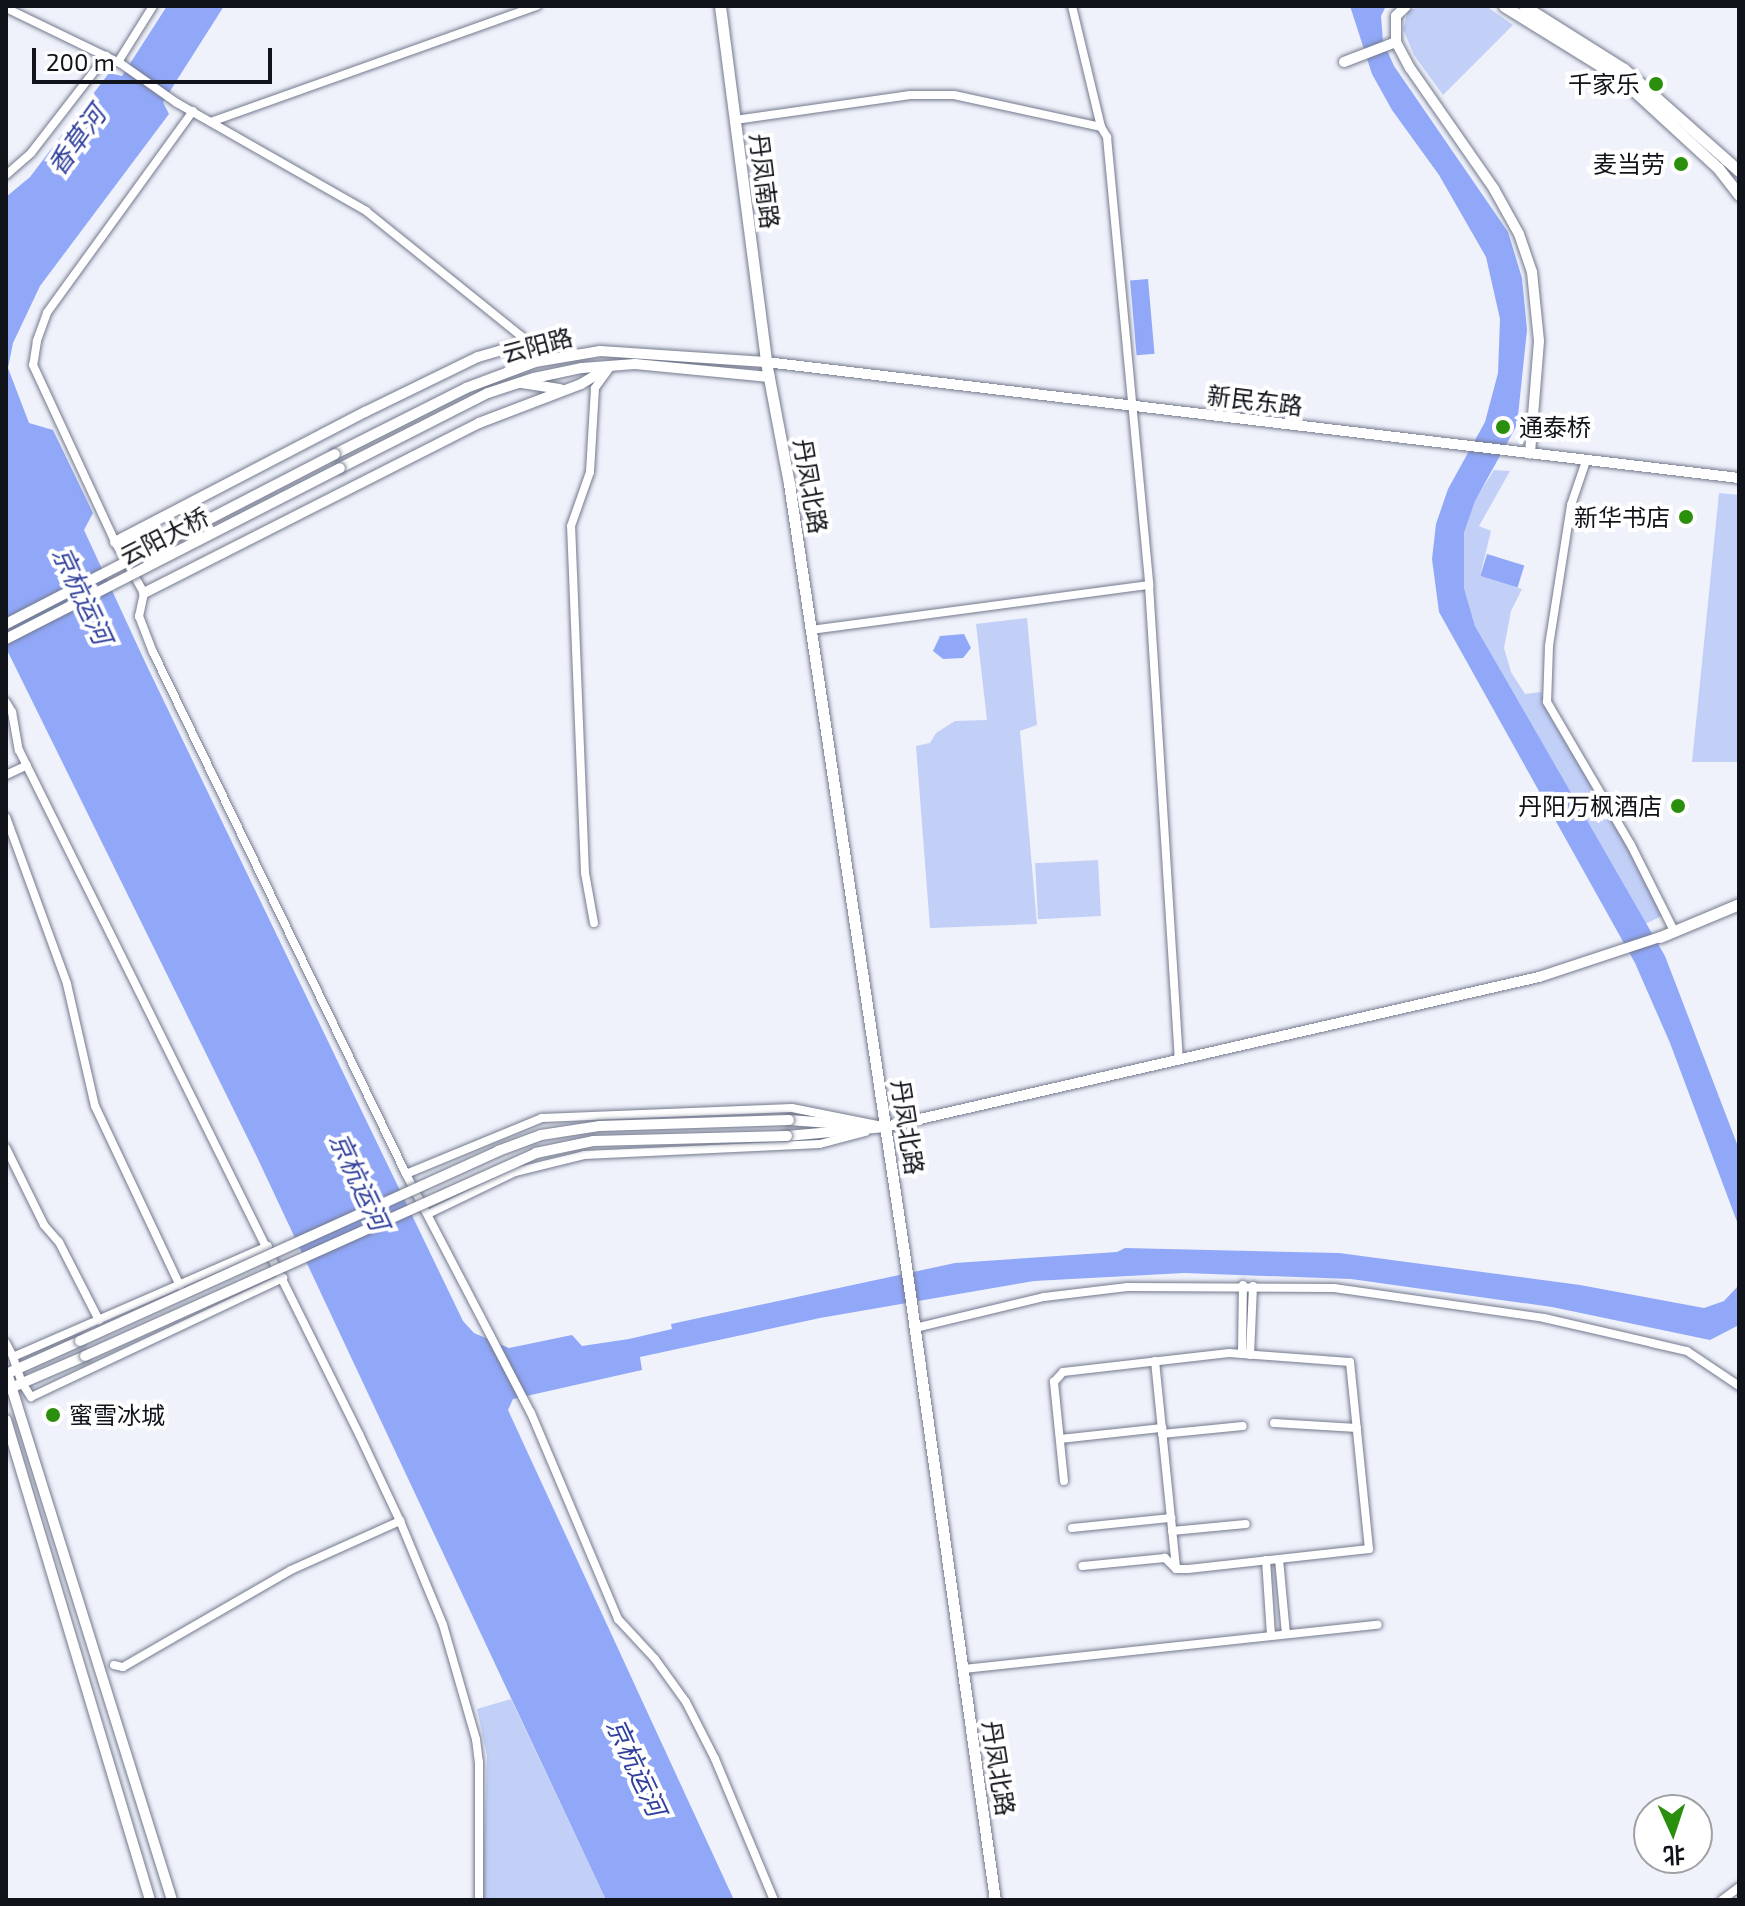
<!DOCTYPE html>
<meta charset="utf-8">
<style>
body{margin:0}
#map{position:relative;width:1745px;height:1906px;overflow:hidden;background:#eff2fb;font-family:"Exo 2","Noto Sans SC",sans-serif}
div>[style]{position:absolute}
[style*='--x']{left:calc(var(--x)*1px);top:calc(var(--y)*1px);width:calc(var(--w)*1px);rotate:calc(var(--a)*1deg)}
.green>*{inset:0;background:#c2cff7;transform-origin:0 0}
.water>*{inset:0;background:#91a8f8;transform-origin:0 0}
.roads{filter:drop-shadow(0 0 2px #73798d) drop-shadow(0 0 2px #73798d)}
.minor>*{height:8px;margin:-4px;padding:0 4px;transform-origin:4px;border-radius:4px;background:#fff}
.tertiary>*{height:10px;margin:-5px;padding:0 5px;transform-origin:5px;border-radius:5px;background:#fff}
.secondary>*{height:11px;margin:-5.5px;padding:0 5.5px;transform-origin:5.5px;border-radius:5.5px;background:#fff}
.bridges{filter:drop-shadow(0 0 2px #73798d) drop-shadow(0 0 2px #73798d)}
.tertiary-bridge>*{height:10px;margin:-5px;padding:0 5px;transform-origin:5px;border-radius:5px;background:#fff}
.dots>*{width:22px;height:22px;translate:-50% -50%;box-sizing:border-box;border:4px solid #fff;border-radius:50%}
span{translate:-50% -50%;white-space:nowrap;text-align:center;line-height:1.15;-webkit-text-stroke:8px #fff;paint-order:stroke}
.poi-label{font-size:24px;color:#11131b}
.right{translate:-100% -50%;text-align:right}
.left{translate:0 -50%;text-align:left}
.street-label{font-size:24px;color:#11131b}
.water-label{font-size:26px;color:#31409c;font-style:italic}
.frame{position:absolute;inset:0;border:8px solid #11131b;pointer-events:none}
.north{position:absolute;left:1633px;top:1794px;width:80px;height:80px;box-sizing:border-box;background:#fff;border:2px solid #a0a1a4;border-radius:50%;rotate:177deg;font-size:22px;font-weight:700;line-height:32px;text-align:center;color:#11131b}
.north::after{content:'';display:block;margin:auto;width:28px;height:36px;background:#2a8f0c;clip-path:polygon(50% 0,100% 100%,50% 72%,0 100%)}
.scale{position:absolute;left:32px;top:48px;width:240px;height:36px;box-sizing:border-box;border:4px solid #11131b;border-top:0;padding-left:10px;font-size:24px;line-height:28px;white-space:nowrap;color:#11131b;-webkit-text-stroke:6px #fff;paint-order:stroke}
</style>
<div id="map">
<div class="green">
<i style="clip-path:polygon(1421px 6px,1486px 6px,1513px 25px,1443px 95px,1414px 55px,1403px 29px,1408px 11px)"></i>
<i style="clip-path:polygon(1494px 470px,1510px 471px,1479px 526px,1491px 531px,1480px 576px,1522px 589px,1511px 611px,1504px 648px,1511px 672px,1525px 694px,1541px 692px,1552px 720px,1629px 846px,1664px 915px,1645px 924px,1475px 626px,1464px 588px,1464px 533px,1475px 500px)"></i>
<i style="clip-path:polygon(1719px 493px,1739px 495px,1739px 762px,1692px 762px)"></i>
<i style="clip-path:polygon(1027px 618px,1037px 725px,1020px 731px,1037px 924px,930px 928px,916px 746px,930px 743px,936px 733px,955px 721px,987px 720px,976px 624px)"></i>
<i style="left:1098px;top:860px;width:56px;height:63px;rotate:87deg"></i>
<i style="clip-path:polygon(511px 1699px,606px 1900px,482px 1900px,487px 1756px,477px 1709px)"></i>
</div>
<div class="water">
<i style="clip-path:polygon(167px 6px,224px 6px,163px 102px,169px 114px,40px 286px,13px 343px,8px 368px,29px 423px,53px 430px,93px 513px,84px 530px,146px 664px,463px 1321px,474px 1333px,509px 1348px,572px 1335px,582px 1346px,629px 1339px,672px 1329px,671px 1324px,955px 1263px,1117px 1252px,1125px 1248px,1339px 1253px,1580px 1285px,1704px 1308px,1724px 1301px,1739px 1285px,1739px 1325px,1710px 1340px,1552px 1307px,1351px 1279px,1184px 1273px,1034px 1281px,820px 1318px,640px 1357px,642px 1370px,513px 1399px,508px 1410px,734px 1900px,606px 1900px,256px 1155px,6px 648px,6px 197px,30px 177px,109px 73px,122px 76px)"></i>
<i style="clip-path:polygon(1350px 6px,1386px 6px,1381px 16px,1383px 41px,1394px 66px,1508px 232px,1522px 278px,1527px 330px,1517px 425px,1475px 501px,1464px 533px,1464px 588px,1475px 626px,1665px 956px,1739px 1149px,1739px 1227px,1670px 1043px,1635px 963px,1439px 612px,1432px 559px,1436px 524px,1448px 489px,1485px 422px,1498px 373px,1500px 319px,1486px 257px,1439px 175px,1392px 110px,1372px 74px)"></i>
<i style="left:1148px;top:279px;width:75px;height:18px;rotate:85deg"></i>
<i style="left:1487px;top:554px;width:39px;height:23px;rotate:17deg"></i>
<i style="clip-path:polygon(964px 634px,971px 648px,963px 658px,943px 659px,933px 651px,940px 636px)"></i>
</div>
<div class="roads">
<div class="minor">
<i style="--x:1072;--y:6;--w:124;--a:76.5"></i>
<i style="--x:6;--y:8;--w:127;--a:25.8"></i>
<i style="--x:120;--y:63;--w:70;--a:35.1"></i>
<i style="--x:177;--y:103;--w:218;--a:29.7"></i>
<i style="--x:366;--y:211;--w:199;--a:38.9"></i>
<i style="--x:521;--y:336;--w:31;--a:53"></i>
<i style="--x:118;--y:62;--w:66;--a:-58"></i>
<i style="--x:193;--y:111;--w:249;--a:125.9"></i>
<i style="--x:47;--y:313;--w:30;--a:110"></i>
<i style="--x:37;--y:341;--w:24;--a:99"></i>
<i style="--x:33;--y:365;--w:195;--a:65.1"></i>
<i style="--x:115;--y:542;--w:59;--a:60.4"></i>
<i style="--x:144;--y:593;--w:24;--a:102"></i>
<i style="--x:139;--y:616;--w:39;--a:69"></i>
<i style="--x:153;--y:652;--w:580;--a:64.14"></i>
<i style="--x:406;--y:1174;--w:270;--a:62.4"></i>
<i style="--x:531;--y:1413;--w:224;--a:67.1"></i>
<i style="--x:618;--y:1619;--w:54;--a:47.2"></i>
<i style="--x:655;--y:1659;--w:53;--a:54.2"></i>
<i style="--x:686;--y:1702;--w:64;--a:63"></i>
<i style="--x:715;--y:1759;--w:153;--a:67.3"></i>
<i style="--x:735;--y:120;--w:177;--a:-8.1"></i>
<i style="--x:910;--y:95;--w:44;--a:0"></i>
<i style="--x:954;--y:95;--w:150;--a:12.3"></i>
<i style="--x:1101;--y:127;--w:12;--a:59"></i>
<i style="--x:1107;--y:137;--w:450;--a:84.6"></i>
<i style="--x:1149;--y:585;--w:475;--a:86.4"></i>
<i style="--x:211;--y:122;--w:346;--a:-19.6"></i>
<i style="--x:6;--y:175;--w:33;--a:-41"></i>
<i style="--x:31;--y:153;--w:123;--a:-52.3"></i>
<i style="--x:1586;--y:461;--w:46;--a:108.8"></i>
<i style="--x:1571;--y:505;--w:143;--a:98.9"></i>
<i style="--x:1549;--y:646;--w:56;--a:92"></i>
<i style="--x:1547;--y:702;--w:166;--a:59.6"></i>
<i style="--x:1631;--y:845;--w:96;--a:63.4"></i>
<i style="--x:811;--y:630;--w:341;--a:-7.6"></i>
<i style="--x:6;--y:702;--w:12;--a:59"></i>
<i style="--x:12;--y:712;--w:39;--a:80"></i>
<i style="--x:19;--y:750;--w:764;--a:63.57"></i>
<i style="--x:359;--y:1434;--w:96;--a:64.8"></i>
<i style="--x:400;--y:1521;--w:113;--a:67.5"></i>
<i style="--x:443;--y:1625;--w:119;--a:73.9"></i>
<i style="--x:476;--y:1739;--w:23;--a:83"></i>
<i style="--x:479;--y:1762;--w:138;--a:90"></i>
<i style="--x:6;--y:775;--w:23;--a:-25"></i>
<i style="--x:6;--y:817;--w:178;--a:69.9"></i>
<i style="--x:67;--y:984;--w:125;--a:77.1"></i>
<i style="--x:95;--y:1106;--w:199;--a:64.7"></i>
<i style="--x:594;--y:923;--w:51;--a:-100.2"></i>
<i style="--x:585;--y:873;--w:347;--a:-92.3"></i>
<i style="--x:571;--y:526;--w:57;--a:-70.6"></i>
<i style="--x:590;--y:472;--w:84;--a:-86.6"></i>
<i style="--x:595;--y:388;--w:22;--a:-54"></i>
<i style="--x:6;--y:1148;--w:86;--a:63.7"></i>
<i style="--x:44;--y:1225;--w:23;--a:49"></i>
<i style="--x:59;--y:1242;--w:88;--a:62.9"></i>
<i style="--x:406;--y:1174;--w:147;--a:-22.4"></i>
<i style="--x:542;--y:1118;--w:250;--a:-2.3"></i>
<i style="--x:792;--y:1108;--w:87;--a:11.3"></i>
<i style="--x:428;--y:1214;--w:97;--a:-25.8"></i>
<i style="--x:515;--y:1172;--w:71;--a:-13.8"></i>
<i style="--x:584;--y:1155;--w:236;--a:-2.7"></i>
<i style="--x:820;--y:1144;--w:47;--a:-14.9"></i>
<i style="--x:268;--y:1246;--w:278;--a:156.5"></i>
<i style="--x:13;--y:1357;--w:28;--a:71"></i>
<i style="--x:22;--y:1383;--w:17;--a:57"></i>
<i style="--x:31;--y:1397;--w:279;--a:-25.3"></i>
<i style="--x:915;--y:1328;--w:133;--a:-13.5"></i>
<i style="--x:1044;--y:1297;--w:84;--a:-6.9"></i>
<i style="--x:1127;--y:1287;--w:207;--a:0.3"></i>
<i style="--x:1334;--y:1288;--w:212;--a:8.1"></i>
<i style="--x:1544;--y:1318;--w:111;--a:13"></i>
<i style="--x:1652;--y:1343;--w:36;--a:13"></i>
<i style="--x:1687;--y:1351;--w:63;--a:33.9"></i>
<i style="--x:6;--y:1343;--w:16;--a:63"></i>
<i style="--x:1242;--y:1354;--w:69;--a:-89.2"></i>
<i style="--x:1250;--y:1355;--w:69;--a:-87.5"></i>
<i style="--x:1155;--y:1361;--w:207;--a:84.2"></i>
<i style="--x:1274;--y:1423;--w:83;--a:3.4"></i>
<i style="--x:1162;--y:1434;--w:81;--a:-5.6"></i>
<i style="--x:1060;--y:1439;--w:103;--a:-6.2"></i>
<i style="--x:1064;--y:1481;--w:100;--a:-95.8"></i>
<i style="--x:1054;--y:1382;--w:13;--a:-48"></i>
<i style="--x:1063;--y:1372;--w:167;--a:-6.5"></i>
<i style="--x:1229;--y:1353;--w:121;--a:4.3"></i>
<i style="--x:1350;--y:1362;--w:188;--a:84.2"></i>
<i style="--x:1369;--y:1549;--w:182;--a:173.7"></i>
<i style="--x:1188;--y:1569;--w:12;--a:180"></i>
<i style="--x:1176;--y:1569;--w:16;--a:-135"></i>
<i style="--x:1165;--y:1558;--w:83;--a:174.5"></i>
<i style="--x:1072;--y:1528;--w:100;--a:-5.8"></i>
<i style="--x:1172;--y:1531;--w:74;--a:-5.4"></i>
<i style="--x:1279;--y:1559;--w:75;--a:84.7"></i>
<i style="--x:1266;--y:1560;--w:76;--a:86.2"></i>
<i style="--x:114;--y:1665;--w:9;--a:13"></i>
<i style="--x:123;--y:1667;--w:194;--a:-30"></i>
<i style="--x:291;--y:1570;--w:120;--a:-24.2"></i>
<i style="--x:963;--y:1669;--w:417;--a:-6.1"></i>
<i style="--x:1722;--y:1900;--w:21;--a:-37"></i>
</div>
<div class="tertiary">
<i style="--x:1396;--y:42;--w:30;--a:62"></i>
<i style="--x:1410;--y:68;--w:147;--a:55.2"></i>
<i style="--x:1494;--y:189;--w:51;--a:60.9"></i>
<i style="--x:1519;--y:234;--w:40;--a:71.1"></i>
<i style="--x:1532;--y:272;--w:69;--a:84.2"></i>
<i style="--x:1539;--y:341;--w:113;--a:94.6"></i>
<i style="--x:1344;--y:62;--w:56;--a:-21"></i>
<i style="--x:1396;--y:42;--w:26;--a:-90"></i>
<i style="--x:1396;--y:16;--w:14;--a:-45"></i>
<i style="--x:522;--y:383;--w:39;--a:9"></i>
<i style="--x:335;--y:454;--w:147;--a:-26.7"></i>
<i style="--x:466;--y:388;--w:74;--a:-20.6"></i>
<i style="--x:535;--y:362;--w:66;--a:-9.6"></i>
<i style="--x:600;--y:351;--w:166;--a:3.8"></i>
<i style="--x:766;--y:362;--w:980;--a:6.8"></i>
<i style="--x:340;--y:468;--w:166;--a:-26.9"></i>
<i style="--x:488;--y:393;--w:48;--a:-18.1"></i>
<i style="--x:534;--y:378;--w:49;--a:-11.8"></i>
<i style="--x:582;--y:368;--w:53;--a:-4.3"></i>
<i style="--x:635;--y:364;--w:135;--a:5.5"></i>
<i style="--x:115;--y:542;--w:282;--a:-27.5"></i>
<i style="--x:365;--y:412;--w:126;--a:-26"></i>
<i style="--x:478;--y:357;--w:50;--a:-16.3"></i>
<i style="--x:144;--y:593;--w:376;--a:-26.9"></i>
<i style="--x:479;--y:423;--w:109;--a:-20.9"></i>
<i style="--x:581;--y:384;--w:35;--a:-31"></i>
<i style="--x:789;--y:1120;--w:67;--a:4.3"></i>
<i style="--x:787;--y:1136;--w:98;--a:-5.2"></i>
<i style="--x:885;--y:1127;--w:671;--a:-12.92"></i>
<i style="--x:1539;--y:977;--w:127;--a:-18.3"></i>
<i style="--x:7;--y:1373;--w:552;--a:72.62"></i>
<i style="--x:6;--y:1374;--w:81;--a:-24"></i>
<i style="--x:6;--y:1390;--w:86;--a:-23.3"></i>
<i style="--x:6;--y:1420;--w:501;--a:73.3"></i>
</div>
<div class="secondary">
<i style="--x:720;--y:6;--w:359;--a:82.6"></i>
<i style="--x:766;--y:362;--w:124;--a:79.3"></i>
<i style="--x:789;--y:484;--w:791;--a:81.49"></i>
<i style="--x:906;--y:1266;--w:640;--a:82.01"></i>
<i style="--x:1504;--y:6;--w:137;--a:31.8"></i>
<i style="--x:1620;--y:78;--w:133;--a:42.6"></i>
<i style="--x:1718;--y:168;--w:34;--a:52"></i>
<i style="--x:1524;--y:6;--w:118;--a:32.2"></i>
<i style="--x:1624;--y:69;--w:154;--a:41.6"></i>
<i style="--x:1660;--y:937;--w:86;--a:-22.7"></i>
</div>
</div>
<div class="bridges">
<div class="tertiary-bridge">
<i style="--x:6;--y:624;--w:370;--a:-27.3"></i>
<i style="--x:6;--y:639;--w:375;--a:-27.1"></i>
<i style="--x:80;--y:1341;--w:459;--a:-24.4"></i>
<i style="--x:498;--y:1151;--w:46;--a:-20.4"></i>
<i style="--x:541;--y:1135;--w:60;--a:-8.7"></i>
<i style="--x:600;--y:1126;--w:189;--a:-1.8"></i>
<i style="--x:85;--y:1356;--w:495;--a:-24.2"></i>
<i style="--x:536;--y:1153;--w:58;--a:-11.9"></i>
<i style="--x:593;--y:1141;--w:194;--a:-1.5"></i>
</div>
</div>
<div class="dots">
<i style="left:1656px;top:84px;background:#2a8f0c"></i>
<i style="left:1681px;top:164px;background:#2a8f0c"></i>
<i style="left:1503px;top:427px;background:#2a8f0c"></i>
<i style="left:1686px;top:517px;background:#2a8f0c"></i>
<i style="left:1678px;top:806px;background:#2a8f0c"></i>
<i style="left:53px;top:1415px;background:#2a8f0c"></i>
</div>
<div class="poi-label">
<span class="right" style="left:1640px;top:84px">千家乐</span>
<span class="right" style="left:1665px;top:164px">麦当劳</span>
<span class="left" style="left:1519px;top:427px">通泰桥</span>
<span class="right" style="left:1670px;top:517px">新华书店</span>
<span class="right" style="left:1662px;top:806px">丹阳万枫酒店</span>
<span class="left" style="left:69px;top:1415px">蜜雪冰城</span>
</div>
<div class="street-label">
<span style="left:765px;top:181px;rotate:83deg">丹凤南路</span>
<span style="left:537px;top:345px;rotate:-15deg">云阳路</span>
<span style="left:1255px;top:400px;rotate:7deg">新民东路</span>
<span style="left:811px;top:486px;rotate:80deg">丹凤北路</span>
<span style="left:164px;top:536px;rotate:-27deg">云阳大桥</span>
<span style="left:908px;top:1127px;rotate:81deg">丹凤北路</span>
<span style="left:999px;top:1768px;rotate:81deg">丹凤北路</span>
</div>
<div class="water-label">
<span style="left:76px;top:140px;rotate:-54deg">香草河</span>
<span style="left:83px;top:595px;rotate:65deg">京杭运河</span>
<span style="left:360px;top:1181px;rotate:65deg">京杭运河</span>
<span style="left:637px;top:1767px;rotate:65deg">京杭运河</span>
</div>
<div class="frame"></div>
<div class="north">北</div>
<div class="scale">200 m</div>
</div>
